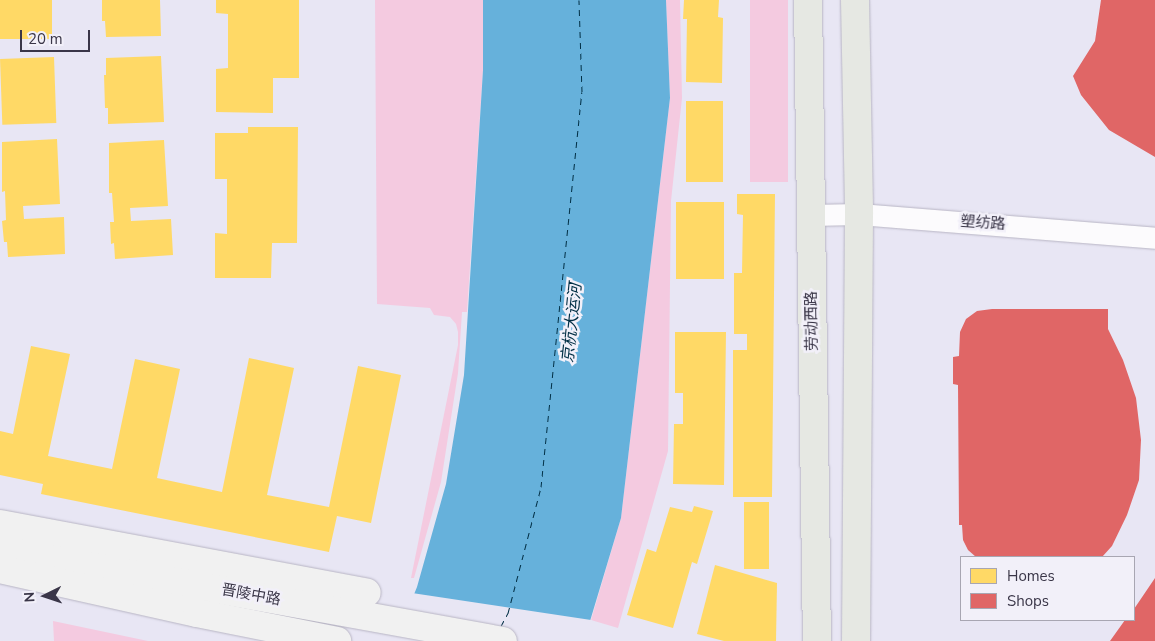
<!DOCTYPE html>
<meta charset="utf-8">
<style>
body{margin:0}
#map{position:relative;width:1155px;height:641px;overflow:hidden;background:#e8e6f4;font-family:"Nunito Sans","Noto Sans SC",sans-serif}
div>[style]{position:absolute}
[style*='--x']{left:calc(var(--x)*1px);top:calc(var(--y)*1px);width:calc(var(--w)*1px);rotate:calc(var(--a)*1deg)}
.green>*{inset:0;background:#f4cae0;transform-origin:0 0}
.water>*{inset:0;background:#66b1db}
.pier>*{inset:0;background:#e8e6f4}
.homes>*{inset:0;background:#ffd966;transform-origin:0 0}
.shops>*{inset:0;background:#e06666}
.ferry>*{height:1px;margin-top:-0.5px;transform-origin:0;background:repeating-linear-gradient(90deg,#002e44 0 6px,transparent 0 11px)}
.roads{filter:drop-shadow(0 0 1px #b8b5c4) drop-shadow(0 0 1px #b8b5c4)}
.street>*{height:21px;margin:-10.5px;padding:0 10.5px;transform-origin:10.5px;border-radius:10.5px;background:#fcfbfd}
.secondary>*{height:28px;margin:-14px;padding:0 14px;transform-origin:14px;border-radius:14px;background:#f1f1f1}
.primary>*{height:28px;margin:-14px;padding:0 14px;transform-origin:14px;border-radius:14px;background:#e6e8e3}
span{translate:-50% -50%;white-space:nowrap;text-align:center;line-height:1.15;-webkit-text-stroke:5px #f2f0f9;paint-order:stroke}
.street-label{font-size:15px;color:#3a3648}
.water-label{font-size:16px;color:#002e44;font-style:italic}
.legend{position:absolute;left:960px;top:556px;width:175px;height:65px;box-sizing:border-box;background:#f2f0f9;border:1px solid #a8a6b2;margin:0;padding:6px 9px;list-style:none;font-size:15px;color:#3a3648}
.legend li{display:flex;align-items:center;gap:10px;height:25px}
.legend b{width:25px;border:1px solid #a8a6b2}
.north{position:absolute;left:20px;top:571px;width:50px;height:50px;-webkit-text-stroke:4px #f2f0f9;paint-order:stroke;rotate:266deg;font-size:14px;font-weight:700;line-height:20px;text-align:center;color:#3a3648}
.north::after{content:'';display:block;margin:auto;width:18px;height:22px;background:#3a3648;clip-path:polygon(50% 0,100% 100%,50% 72%,0 100%)}
.scale{position:absolute;left:20px;top:30px;width:70px;height:22px;box-sizing:border-box;border:2px solid #3a3648;border-top:0;padding-left:6px;font-size:15px;line-height:18px;white-space:nowrap;color:#3a3648;-webkit-text-stroke:4px #f2f0f9;paint-order:stroke}
</style>
<div id="map">
<div class="green">
<i style="clip-path:polygon(375px 0,483px 0,483px 70px,467px 312px,462px 312px,458px 373px,441px 482px,414px 578px,411px 578px,458px 345px,458px 332px,456px 324px,450px 317px,434px 315px,430px 308px,377px 304px)"></i>
<i style="clip-path:polygon(666px 0,680px 0,682px 98px,671px 201px,668px 451px,618px 628px,591px 620px,621px 518px,670px 98px)"></i>
<i style="left:750px;top:0;width:38px;height:182px"></i>
<i style="clip-path:polygon(53px 621px,148px 641px,54px 641px)"></i>
</div>
<div class="water">
<i style="clip-path:polygon(483px 0,666px 0,670px 98px,621px 518px,584px 641px,395px 641px,417px 587px,446px 484px,464px 375px,483px 70px)"></i>
</div>
<div class="pier">
<i style="clip-path:polygon(412px 593px,591px 620px,593px 621px,587px 641px,392px 641px)"></i>
</div>
<div class="homes">
<i style="left:0;top:0;width:52px;height:39px"></i>
<i style="clip-path:polygon(102px 0,160px 0,161px 36px,106px 37px,105px 21px,102px 21px)"></i>
<i style="clip-path:polygon(216px 0,299px 0,299px 78px,273px 78px,273px 113px,216px 112px,216px 69px,228px 68px,228px 14px,216px 13px)"></i>
<i style="clip-path:polygon(684px 0,719px 0,718px 17px,723px 18px,722px 83px,686px 82px,687px 19px,683px 19px)"></i>
<i style="clip-path:polygon(161px 56px,164px 122px,108px 124px,108px 108px,105px 108px,104px 75px,106px 75px,106px 58px)"></i>
<i style="left:54px;top:57px;width:66px;height:54px;rotate:88deg"></i>
<i style="left:686px;top:101px;width:37px;height:81px"></i>
<i style="clip-path:polygon(248px 127px,298px 127px,297px 243px,272px 243px,271px 278px,215px 278px,215px 233px,227px 234px,227px 179px,215px 179px,215px 133px,248px 133px)"></i>
<i style="clip-path:polygon(57px 139px,60px 204px,23px 206px,24px 219px,64px 217px,65px 254px,8px 257px,7px 242px,4px 242px,2px 221px,6px 220px,5px 191px,2px 192px,2px 142px)"></i>
<i style="clip-path:polygon(164px 140px,168px 206px,130px 208px,131px 221px,171px 219px,173px 255px,115px 259px,114px 243px,111px 244px,110px 222px,114px 222px,112px 193px,109px 193px,109px 143px)"></i>
<i style="clip-path:polygon(737px 194px,775px 194px,772px 497px,733px 497px,733px 350px,747px 350px,747px 334px,734px 334px,734px 273px,742px 273px,743px 215px,737px 214px)"></i>
<i style="left:676px;top:202px;width:48px;height:77px"></i>
<i style="clip-path:polygon(675px 332px,726px 332px,724px 485px,673px 484px,674px 424px,683px 424px,683px 393px,675px 393px)"></i>
<i style="clip-path:polygon(31px 346px,70px 354px,48px 456px,112px 469px,135px 359px,180px 369px,157px 478px,222px 492px,249px 358px,294px 368px,267px 495px,329px 507px,358px 366px,401px 375px,371px 523px,337px 516px,329px 552px,41px 494px,43px 484px,0 475px,0 431px,13px 434px)"></i>
<i style="left:744px;top:502px;width:25px;height:67px"></i>
<i style="clip-path:polygon(694px 506px,713px 511px,697px 564px,692px 562px,673px 628px,627px 615px,647px 549px,656px 552px,670px 507px,692px 512px)"></i>
<i style="clip-path:polygon(715px 565px,777px 583px,776px 641px,724px 641px,697px 634px)"></i>
</div>
<div class="shops">
<i style="clip-path:polygon(1101px 0,1155px 0,1155px 157px,1109px 130px,1081px 95px,1073px 76px,1095px 41px)"></i>
<i style="clip-path:polygon(992px 309px,1108px 309px,1108px 329px,1123px 360px,1136px 398px,1141px 440px,1139px 480px,1127px 515px,1112px 546px,1102px 557px,976px 557px,968px 550px,963px 540px,962px 525px,959px 525px,958px 385px,953px 384px,953px 357px,959px 356px,960px 332px,966px 319px,977px 311px)"></i>
<i style="clip-path:polygon(1155px 578px,1155px 641px,1110px 641px,1125px 620px,1134px 620px,1134px 609px)"></i>
</div>
<div class="ferry">
<i style="--x:501;--y:626;--w:15;--a:-62"></i>
<i style="--x:508;--y:613;--w:130;--a:-75.3"></i>
<i style="--x:541;--y:487;--w:397;--a:-84.1"></i>
<i style="--x:582;--y:92;--w:92;--a:-91.9"></i>
</div>
<div class="roads">
<div class="street">
<i style="--x:810;--y:215;--w:49;--a:-1.2"></i>
<i style="--x:859;--y:214;--w:297;--a:4.6"></i>
</div>
<div class="secondary">
<i style="--x:0;--y:524;--w:373;--a:10.6"></i>
<i style="--x:0;--y:550;--w:511;--a:10.25"></i>
<i style="--x:0;--y:569;--w:202;--a:12.6"></i>
<i style="--x:197;--y:613;--w:143;--a:11.3"></i>
</div>
<div class="primary">
<i style="--x:808;--y:0;--w:641;--a:89.2"></i>
<i style="--x:855;--y:0;--w:214;--a:88.9"></i>
<i style="--x:859;--y:214;--w:427;--a:90.4"></i>
</div>
</div>
<div class="street-label">
<span style="left:983px;top:223px;rotate:4deg">塑纺路</span>
<span style="left:812px;top:321px;rotate:-91deg">劳动西路</span>
<span style="left:251px;top:595px;rotate:10deg">晋陵中路</span>
</div>
<div class="water-label">
<span style="left:572px;top:323px;rotate:-84deg">京杭大运河</span>
</div>
<ul class="legend">
<li><b style="height:14px;background:#ffd966"></b>Homes</li>
<li><b style="height:14px;background:#e06666"></b>Shops</li>
</ul>
<div class="north">N</div>
<div class="scale">20 m</div>
</div>
